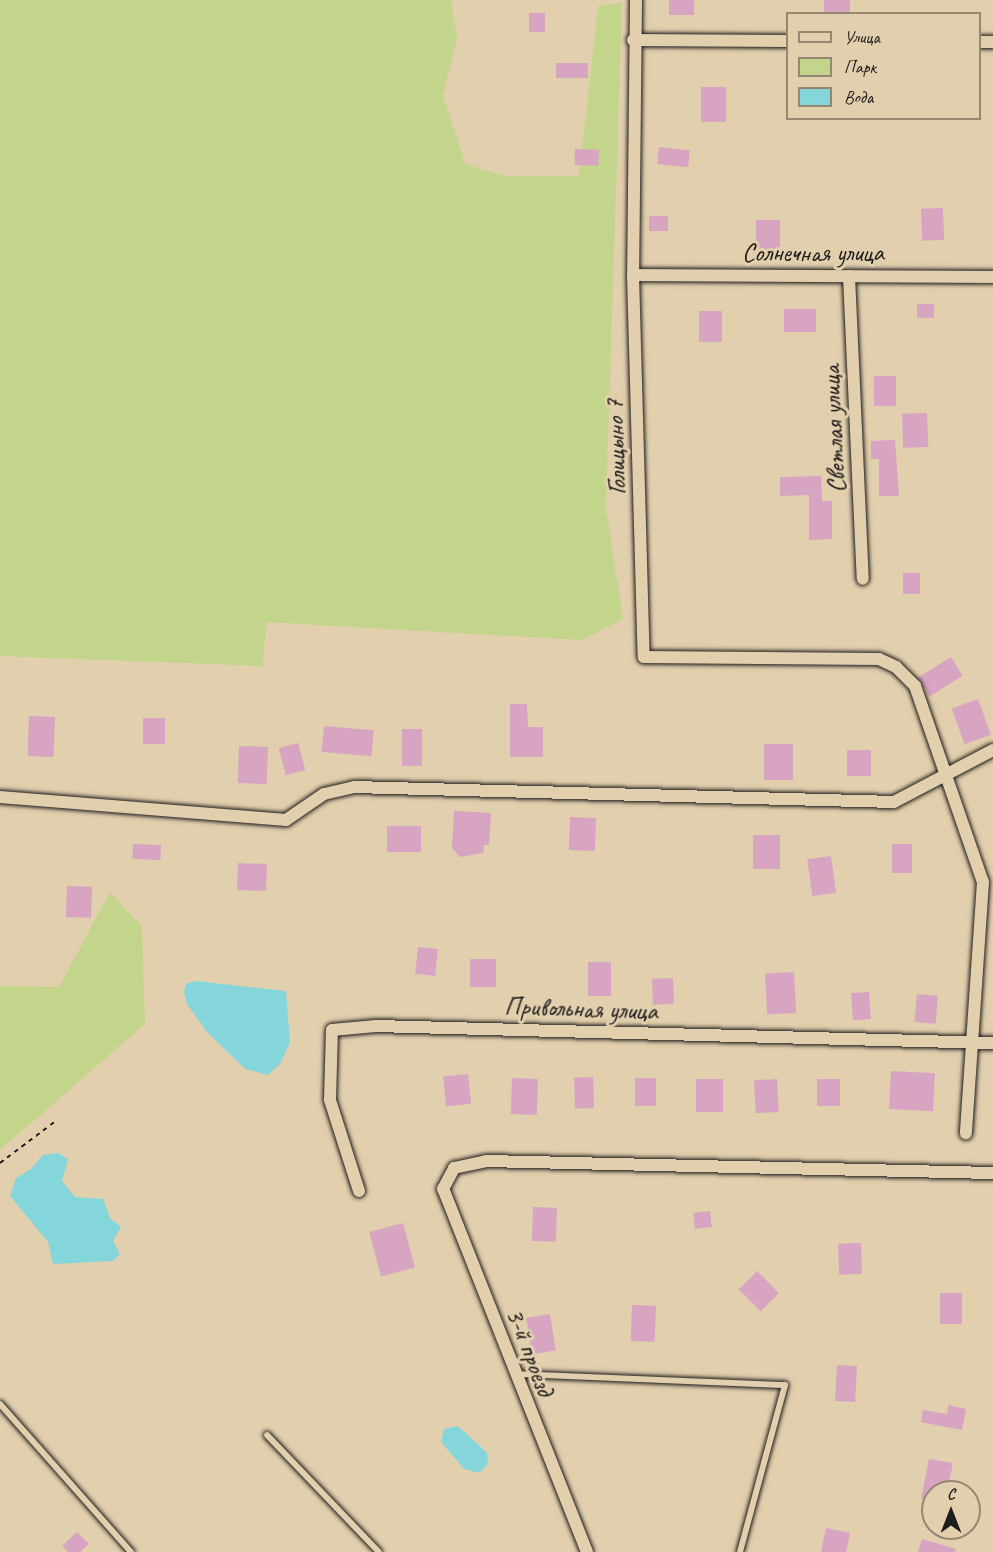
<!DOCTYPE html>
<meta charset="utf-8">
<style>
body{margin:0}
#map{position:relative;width:993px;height:1552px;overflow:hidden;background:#e2cfad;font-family:Caveat,sans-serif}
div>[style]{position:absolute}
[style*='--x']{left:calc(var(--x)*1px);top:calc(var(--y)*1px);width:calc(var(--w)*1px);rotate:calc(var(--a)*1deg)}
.green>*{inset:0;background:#c3d58a}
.water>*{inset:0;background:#85d6db}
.building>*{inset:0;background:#d7a4c1;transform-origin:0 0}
.path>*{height:2px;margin-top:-1px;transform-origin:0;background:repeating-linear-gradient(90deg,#1c1c1c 0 4.5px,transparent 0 9px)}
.roads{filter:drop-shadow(0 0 2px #1c1c1c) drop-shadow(0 0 2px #1c1c1c)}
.lane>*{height:6px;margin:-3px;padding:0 3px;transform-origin:3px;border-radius:3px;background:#e2cfad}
.street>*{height:12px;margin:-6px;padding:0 6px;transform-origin:6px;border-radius:6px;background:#e2cfad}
span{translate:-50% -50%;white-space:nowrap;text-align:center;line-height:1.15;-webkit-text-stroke:6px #e2cfad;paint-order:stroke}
.street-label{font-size:26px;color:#1c1c1c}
.legend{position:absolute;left:786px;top:12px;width:195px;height:108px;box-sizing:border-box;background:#e2cfad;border:2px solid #938773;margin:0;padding:8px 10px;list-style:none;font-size:18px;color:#1c1c1c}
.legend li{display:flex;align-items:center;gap:12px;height:30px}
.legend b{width:30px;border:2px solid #938773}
.north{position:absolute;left:921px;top:1480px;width:60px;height:60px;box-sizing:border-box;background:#e2cfad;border:2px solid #938773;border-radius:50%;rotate:0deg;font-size:16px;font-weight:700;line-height:24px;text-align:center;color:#1c1c1c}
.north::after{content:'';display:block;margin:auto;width:21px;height:27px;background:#1c1c1c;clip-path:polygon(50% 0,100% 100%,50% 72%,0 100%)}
</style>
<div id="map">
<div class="green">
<i style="clip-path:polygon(0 0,451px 0,457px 38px,443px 95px,465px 164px,505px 176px,579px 176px,598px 6px,622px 2px,606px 507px,623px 619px,582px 640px,266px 622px,263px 666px,0 656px)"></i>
<i style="clip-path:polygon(110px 892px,142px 927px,145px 1024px,0 1150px,0 986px,59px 987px)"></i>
</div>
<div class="water">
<i style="clip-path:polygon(196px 981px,286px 991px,290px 1043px,280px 1064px,268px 1075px,245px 1069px,207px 1032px,187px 1004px,184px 992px,186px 984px)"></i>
<i style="clip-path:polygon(58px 1153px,68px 1159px,62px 1181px,75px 1197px,103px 1199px,110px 1218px,121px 1227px,113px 1241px,120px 1254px,113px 1261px,53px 1264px,48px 1242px,10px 1196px,16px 1178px,31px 1169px,43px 1155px)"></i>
<i style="clip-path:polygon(458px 1426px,487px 1453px,488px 1464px,479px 1473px,464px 1469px,441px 1442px,444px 1429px)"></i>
</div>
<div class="building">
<i style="left:669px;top:0;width:25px;height:15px"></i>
<i style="left:824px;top:0;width:26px;height:14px"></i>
<i style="left:529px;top:13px;width:16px;height:19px"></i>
<i style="left:556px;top:63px;width:32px;height:15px"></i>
<i style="left:701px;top:87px;width:25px;height:35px"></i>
<i style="left:659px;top:147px;width:31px;height:17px;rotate:6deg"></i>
<i style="left:575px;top:149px;width:24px;height:16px;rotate:2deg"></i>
<i style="left:943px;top:208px;width:32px;height:22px;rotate:88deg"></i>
<i style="left:649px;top:216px;width:19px;height:15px"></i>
<i style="left:756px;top:220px;width:24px;height:33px"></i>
<i style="left:917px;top:304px;width:17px;height:14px"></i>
<i style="left:816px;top:309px;width:23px;height:32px;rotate:90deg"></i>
<i style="left:699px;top:311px;width:23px;height:31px"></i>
<i style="left:874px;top:376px;width:22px;height:30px"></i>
<i style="left:927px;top:413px;width:34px;height:25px;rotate:88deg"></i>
<i style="clip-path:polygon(895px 440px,899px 496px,879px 496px,879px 459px,871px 459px,871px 441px)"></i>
<i style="clip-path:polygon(821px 476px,822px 501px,832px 501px,832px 539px,809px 540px,809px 495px,780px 496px,780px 477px)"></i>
<i style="left:903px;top:573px;width:17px;height:21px"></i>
<i style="left:951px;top:657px;width:22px;height:39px;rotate:58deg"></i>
<i style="left:978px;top:699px;width:38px;height:28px;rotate:70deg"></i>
<i style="clip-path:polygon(510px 704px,527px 704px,528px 727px,543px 727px,543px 757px,510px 757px)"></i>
<i style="left:29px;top:716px;width:26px;height:40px;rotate:2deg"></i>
<i style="left:143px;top:718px;width:22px;height:26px"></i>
<i style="left:324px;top:726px;width:50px;height:26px;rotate:5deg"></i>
<i style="left:402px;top:729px;width:20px;height:37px"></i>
<i style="left:298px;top:743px;width:28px;height:20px;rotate:75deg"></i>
<i style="left:764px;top:744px;width:29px;height:36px"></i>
<i style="left:239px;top:746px;width:29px;height:37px;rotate:2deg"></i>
<i style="left:847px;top:750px;width:24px;height:26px"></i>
<i style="clip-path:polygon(454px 811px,491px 813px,489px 845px,484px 845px,483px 853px,460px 857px,452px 848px)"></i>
<i style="left:570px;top:817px;width:26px;height:33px;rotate:2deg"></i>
<i style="left:387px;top:826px;width:34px;height:26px"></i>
<i style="left:753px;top:835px;width:27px;height:34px"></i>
<i style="left:133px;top:844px;width:28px;height:15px;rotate:2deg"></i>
<i style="left:892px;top:844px;width:20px;height:29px"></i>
<i style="left:831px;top:856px;width:37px;height:24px;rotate:82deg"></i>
<i style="left:238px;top:863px;width:29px;height:27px;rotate:2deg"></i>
<i style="left:67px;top:886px;width:25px;height:31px;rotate:2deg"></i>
<i style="left:418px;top:947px;width:20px;height:27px;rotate:6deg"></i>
<i style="left:470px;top:959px;width:26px;height:28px"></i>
<i style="left:588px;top:962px;width:23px;height:34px"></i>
<i style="left:794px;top:972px;width:41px;height:29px;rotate:87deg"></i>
<i style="left:673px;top:978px;width:26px;height:21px;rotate:88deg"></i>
<i style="left:869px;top:992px;width:27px;height:18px;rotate:86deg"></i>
<i style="left:917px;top:994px;width:21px;height:28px;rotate:5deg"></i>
<i style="left:891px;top:1071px;width:44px;height:38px;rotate:3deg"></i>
<i style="left:468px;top:1074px;width:30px;height:25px;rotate:84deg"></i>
<i style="left:593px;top:1077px;width:31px;height:19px;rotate:88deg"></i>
<i style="left:512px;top:1078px;width:26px;height:36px;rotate:2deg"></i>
<i style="left:635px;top:1078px;width:21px;height:28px"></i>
<i style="left:696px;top:1079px;width:27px;height:33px"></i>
<i style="left:777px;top:1079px;width:33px;height:23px;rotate:87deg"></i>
<i style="left:817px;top:1079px;width:23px;height:27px"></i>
<i style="left:533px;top:1207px;width:24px;height:34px;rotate:2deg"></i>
<i style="left:710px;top:1211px;width:16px;height:17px;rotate:83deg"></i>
<i style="left:403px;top:1223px;width:46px;height:35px;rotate:75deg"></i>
<i style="left:861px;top:1243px;width:31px;height:23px;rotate:88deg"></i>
<i style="left:757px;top:1271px;width:31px;height:26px;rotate:45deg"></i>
<i style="left:940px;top:1293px;width:22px;height:31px"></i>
<i style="left:632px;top:1305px;width:24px;height:36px;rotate:2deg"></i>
<i style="left:550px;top:1314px;width:37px;height:24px;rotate:81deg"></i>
<i style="left:837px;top:1365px;width:20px;height:36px;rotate:3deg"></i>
<i style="clip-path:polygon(948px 1405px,966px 1409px,962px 1430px,921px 1422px,923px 1410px,947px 1414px)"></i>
<i style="clip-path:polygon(929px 1459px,953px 1463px,947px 1492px,933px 1492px,933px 1501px,921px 1499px)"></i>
<i style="clip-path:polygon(826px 1528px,850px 1533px,846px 1552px,821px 1552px)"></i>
<i style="clip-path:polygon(77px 1532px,89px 1544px,80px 1552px,68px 1552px,62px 1546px)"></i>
<i style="clip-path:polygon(922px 1539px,956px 1549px,955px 1552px,918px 1552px)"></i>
</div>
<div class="path">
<i style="--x:0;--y:1163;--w:71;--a:-37"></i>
</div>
<div class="roads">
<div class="lane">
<i style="--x:517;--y:1374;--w:268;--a:2.4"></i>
<i style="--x:785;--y:1385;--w:173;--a:105.1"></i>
<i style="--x:0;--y:1404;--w:198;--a:48.5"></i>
<i style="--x:267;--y:1435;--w:162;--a:46.3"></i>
</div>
<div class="street">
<i style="--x:636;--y:0;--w:275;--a:90.6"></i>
<i style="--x:633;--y:275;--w:382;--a:88.4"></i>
<i style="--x:644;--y:657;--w:235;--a:0.5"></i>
<i style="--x:879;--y:659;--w:19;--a:25"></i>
<i style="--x:896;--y:667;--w:27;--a:45"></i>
<i style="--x:915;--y:686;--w:207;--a:70.9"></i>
<i style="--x:983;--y:882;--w:252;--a:93.9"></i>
<i style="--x:633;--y:40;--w:155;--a:0.4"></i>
<i style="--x:980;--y:42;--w:13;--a:0"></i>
<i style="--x:633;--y:275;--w:360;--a:0.3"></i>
<i style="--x:849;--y:276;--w:303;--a:87.4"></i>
<i style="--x:0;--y:797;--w:287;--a:4.6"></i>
<i style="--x:286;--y:820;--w:46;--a:-34.4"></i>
<i style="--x:324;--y:794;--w:31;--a:-13"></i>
<i style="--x:354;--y:787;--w:540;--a:1.59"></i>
<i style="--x:894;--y:802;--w:112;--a:-27.7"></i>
<i style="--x:359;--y:1191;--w:96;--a:-107.7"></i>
<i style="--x:330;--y:1100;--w:70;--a:-88.4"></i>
<i style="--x:332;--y:1030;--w:44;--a:-5.2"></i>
<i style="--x:376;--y:1026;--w:617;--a:1.58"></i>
<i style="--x:587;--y:1552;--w:391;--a:-111.6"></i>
<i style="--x:443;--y:1189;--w:24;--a:-62"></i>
<i style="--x:454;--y:1168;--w:33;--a:-12"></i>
<i style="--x:486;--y:1161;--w:507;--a:1.36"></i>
</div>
</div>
<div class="street-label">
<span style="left:813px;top:253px">Солнечная улица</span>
<span style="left:834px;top:429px;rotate:-93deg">Светлая улица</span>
<span style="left:616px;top:447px;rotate:-92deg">Голицыно 7</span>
<span style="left:581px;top:1009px;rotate:2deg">Привольная улица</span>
<span style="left:530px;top:1352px;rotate:69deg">3-й проезд</span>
</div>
<ul class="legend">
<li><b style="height:8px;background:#e2cfad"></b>Улица</li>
<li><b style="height:16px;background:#c3d58a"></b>Парк</li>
<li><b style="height:16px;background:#85d6db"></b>Вода</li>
</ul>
<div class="north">С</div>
</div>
